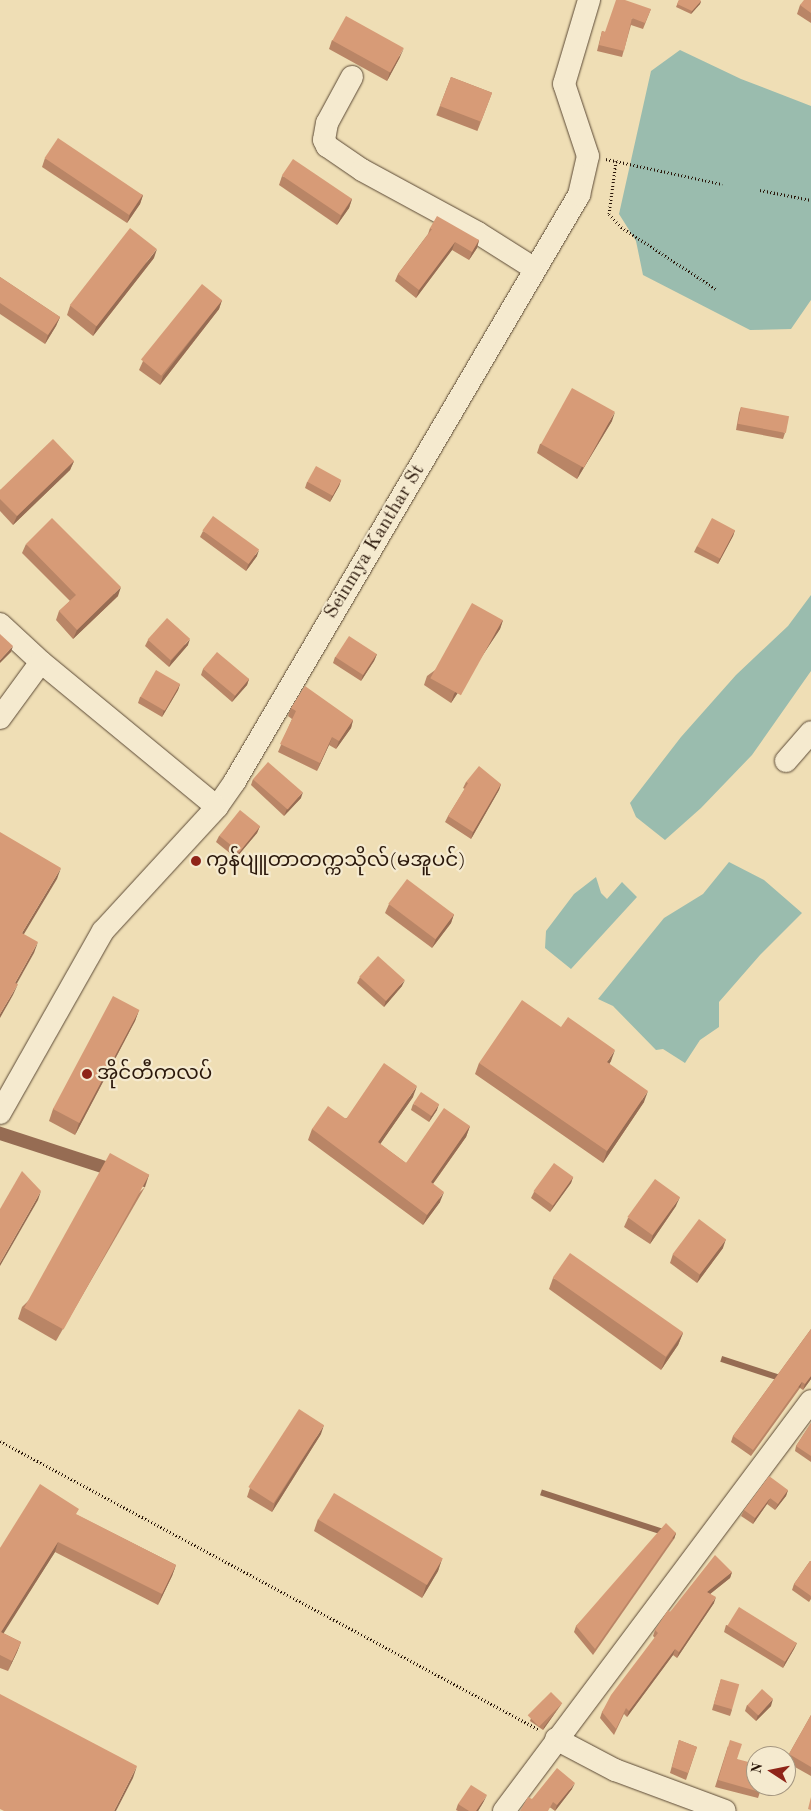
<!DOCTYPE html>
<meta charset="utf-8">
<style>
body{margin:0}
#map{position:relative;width:811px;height:1811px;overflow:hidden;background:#efdeb5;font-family:"Old Standard TT","Noto Sans Myanmar",serif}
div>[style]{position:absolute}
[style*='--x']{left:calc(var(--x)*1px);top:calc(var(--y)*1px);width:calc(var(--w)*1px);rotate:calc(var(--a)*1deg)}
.water>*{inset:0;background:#9abcae}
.path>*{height:3px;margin-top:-1.5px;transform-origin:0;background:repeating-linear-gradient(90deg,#2a170a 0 1px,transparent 0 3.5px)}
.roads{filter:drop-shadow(0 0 1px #5b4935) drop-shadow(0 0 1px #5b4935)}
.minor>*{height:22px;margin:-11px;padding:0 11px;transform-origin:11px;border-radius:11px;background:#f5eacf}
.wall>*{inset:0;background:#b98566;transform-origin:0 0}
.shaded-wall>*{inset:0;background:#966c53;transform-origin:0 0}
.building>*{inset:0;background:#d79b77;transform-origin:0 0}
.dots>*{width:14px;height:14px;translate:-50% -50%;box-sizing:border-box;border:2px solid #f5eacf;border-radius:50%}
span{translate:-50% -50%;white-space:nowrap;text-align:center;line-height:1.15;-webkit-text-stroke:4.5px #f5eacf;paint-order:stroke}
.street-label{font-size:20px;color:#2a170a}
.poi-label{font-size:20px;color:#2a170a}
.left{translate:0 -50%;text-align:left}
.north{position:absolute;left:746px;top:1746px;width:50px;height:50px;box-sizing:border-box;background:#f5eacf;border:1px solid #a49680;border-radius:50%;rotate:281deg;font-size:14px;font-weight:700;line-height:20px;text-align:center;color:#2a170a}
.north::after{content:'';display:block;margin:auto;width:18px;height:22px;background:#8f2418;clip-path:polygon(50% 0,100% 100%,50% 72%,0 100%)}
</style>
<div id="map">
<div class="water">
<i style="clip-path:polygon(680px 50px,741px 79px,811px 106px,811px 300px,791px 329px,750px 330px,643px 275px,636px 241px,619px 214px,651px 71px)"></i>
<i style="clip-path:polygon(811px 595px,811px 671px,752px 755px,701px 808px,665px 840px,636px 817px,630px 803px,681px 737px,736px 675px,788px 626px)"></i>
<i style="clip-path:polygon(729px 862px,764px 880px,802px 913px,760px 955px,719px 1002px,719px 1027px,700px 1040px,685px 1063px,663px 1049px,656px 1050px,613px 1006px,598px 999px,664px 918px,703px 894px)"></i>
<i style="clip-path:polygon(596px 877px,601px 893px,607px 899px,622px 882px,637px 897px,571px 969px,545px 948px,546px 931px,574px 894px)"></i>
</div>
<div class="path">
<i style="--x:606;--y:159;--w:119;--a:12.2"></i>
<i style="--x:616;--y:161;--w:53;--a:97.5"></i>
<i style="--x:609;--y:214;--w:18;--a:47"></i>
<i style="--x:621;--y:227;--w:113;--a:33.1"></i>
<i style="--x:760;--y:190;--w:52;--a:11.1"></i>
<i style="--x:0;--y:1441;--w:612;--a:28.16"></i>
</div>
<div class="roads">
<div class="minor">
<i style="--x:352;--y:77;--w:52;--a:118.5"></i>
<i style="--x:327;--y:123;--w:17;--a:100"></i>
<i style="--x:324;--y:140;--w:7;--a:63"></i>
<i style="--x:327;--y:146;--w:42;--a:34.4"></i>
<i style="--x:362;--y:170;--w:132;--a:28.5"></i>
<i style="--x:478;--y:233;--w:67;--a:32.3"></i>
<i style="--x:0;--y:624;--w:56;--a:42.8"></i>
<i style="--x:0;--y:718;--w:69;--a:-53.8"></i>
<i style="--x:41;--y:662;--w:228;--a:39.5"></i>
<i style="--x:217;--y:807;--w:32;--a:-55"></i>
<i style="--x:235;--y:781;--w:680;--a:-59.59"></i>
<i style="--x:579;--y:195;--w:40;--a:-77"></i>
<i style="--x:588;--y:156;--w:76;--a:-108.4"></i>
<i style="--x:564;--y:84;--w:88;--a:-73.4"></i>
<i style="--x:786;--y:761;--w:38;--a:-49"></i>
<i style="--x:0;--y:1113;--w:209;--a:-60.5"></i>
<i style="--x:103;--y:931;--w:168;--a:-47.4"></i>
<i style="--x:556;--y:1739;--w:67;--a:27.7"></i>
<i style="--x:615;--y:1770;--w:117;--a:20.4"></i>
<i style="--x:504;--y:1811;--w:512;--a:-53.17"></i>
</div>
</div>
<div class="wall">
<i style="clip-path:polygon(679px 0,701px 1px,700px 4px,691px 14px,676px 7px)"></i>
<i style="clip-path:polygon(811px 0,811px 23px,797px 14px,800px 5px)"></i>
<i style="clip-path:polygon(651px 9px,643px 29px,631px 25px,622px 57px,597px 51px,602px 31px,605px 32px)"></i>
<i style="clip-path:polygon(332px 40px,400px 57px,387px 81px,329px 49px)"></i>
<i style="left:451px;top:77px;width:44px;height:41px;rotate:21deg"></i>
<i style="clip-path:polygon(45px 158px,143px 195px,140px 204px,127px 223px,42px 167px)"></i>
<i style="clip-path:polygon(282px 176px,352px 199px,349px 208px,337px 225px,279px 185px)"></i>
<i style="clip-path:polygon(430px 228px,479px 240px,477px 248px,469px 260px,452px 250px,416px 298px,395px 281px,398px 274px,428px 234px)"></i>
<i style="clip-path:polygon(154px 258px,93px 336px,67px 315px,70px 306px)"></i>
<i style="clip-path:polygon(0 277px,60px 317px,56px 326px,45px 344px,0 314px)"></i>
<i style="clip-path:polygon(222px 300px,219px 309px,160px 385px,139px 370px,143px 361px)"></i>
<i style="clip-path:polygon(741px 407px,785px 433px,783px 439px,736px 430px,739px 413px)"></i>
<i style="clip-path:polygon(612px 421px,577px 479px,537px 453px,540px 444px)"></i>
<i style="clip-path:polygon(74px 461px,70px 470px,13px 525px,0 511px,0 490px)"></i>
<i style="clip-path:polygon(341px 480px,339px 486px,330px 502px,305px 488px,307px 482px)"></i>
<i style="clip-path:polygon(735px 530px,733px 536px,718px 564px,694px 552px,697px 546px)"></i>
<i style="clip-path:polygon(203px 531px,257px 556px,246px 571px,200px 537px)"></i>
<i style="clip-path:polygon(26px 544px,118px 596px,73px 639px,56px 620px,59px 611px,70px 601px,22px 553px)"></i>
<i style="clip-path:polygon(503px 620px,500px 629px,451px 703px,424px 685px,427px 676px)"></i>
<i style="clip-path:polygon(148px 640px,188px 645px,169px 667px,145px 646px)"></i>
<i style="clip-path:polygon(377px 654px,374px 661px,361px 681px,333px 663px,335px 657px)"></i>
<i style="clip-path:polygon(203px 669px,249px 679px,247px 685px,232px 702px,201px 675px)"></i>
<i style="clip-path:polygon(180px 684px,178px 690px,162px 717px,138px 703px,140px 697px)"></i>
<i style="clip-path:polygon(291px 708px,353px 720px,351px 728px,336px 749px,329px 745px,317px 771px,278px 752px,292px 719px,288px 716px)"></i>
<i style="clip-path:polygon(253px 779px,301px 798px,284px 816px,251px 785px)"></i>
<i style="clip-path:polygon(466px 782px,501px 784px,499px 790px,471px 839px,445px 822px,448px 816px,465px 789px,463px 788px)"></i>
<i style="clip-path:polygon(260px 826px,257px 833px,236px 858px,216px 842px,219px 836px)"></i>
<i style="clip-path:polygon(389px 904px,454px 914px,451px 923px,432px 948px,385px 913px)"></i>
<i style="clip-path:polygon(360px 977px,402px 986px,384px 1007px,357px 983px)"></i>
<i style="clip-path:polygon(139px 1010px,135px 1021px,75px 1135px,49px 1121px,53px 1109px)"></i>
<i style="clip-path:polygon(611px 1061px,609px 1064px,644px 1102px,603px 1163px,475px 1074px,479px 1063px)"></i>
<i style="clip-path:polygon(413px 1097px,380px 1144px,406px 1163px,470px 1126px,466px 1137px,433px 1184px,440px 1202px,423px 1225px,308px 1140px,312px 1129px)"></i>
<i style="clip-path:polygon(413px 1104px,437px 1110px,429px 1122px,411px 1110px)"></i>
<i style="clip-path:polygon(573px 1177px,571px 1183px,550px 1212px,531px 1198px,534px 1192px)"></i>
<i style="clip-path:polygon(145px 1187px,56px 1341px,18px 1319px,22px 1307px)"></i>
<i style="clip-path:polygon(676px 1206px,650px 1244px,624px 1227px,628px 1218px)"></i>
<i style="clip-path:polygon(723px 1248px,697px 1283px,670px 1263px,673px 1254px)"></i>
<i style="clip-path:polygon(553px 1278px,683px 1333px,678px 1345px,661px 1370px,549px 1289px)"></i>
<i style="clip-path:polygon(811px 1329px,811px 1379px,803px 1390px,800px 1388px,751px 1456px,731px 1442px,733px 1436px)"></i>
<i style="clip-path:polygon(811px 1423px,811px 1462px,795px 1451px,796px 1446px)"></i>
<i style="clip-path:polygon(321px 1434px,272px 1512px,247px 1497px,250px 1488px)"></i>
<i style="clip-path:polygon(788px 1490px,786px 1496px,775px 1510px,767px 1504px,753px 1524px,741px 1516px,744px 1510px)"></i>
<i style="clip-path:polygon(77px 1515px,176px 1565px,172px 1576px,158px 1605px,55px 1552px,3px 1633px,21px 1642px,17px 1652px,8px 1671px,0 1668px,0 1548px)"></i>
<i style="clip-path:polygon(318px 1519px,442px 1559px,438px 1571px,422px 1598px,314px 1531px)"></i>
<i style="clip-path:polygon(676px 1533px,674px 1539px,593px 1655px,574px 1632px,576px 1626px)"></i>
<i style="clip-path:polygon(810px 1561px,811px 1599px,809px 1602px,792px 1590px,794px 1584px)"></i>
<i style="clip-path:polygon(732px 1572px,730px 1578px,710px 1594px,714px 1603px,677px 1658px,673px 1655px,627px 1717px,624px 1714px,614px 1735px,600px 1718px,602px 1712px,655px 1638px,653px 1636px,655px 1630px,670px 1612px)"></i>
<i style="clip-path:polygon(726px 1625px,797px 1643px,794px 1649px,783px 1668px,724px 1632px)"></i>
<i style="clip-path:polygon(721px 1679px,732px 1710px,730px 1716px,712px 1710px)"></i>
<i style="clip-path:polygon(562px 1703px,560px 1706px,543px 1730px,530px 1721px,531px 1718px)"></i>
<i style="clip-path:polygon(747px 1705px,771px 1706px,756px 1721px,745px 1711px)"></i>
<i style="clip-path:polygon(811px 1715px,811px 1776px,786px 1762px,789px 1754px)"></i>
<i style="clip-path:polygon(679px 1740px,697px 1747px,686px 1780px,670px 1773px)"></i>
<i style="clip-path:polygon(728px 1746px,737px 1759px,762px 1786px,758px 1798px,715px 1787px)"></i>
<i style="clip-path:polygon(572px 1789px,555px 1811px,551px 1808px,532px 1799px)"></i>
<i style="clip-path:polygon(484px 1801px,478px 1811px,458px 1811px,456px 1810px,458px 1804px)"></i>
</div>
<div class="shaded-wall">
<i style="clip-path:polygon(701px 1px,700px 4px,691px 14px,692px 11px)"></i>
<i style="clip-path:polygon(404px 48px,400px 57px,387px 81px,390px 72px)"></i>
<i style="clip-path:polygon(143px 195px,140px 204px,127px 223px,130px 214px)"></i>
<i style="clip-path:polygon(352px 199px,349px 208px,337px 225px,341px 216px)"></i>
<i style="clip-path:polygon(479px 240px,477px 248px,469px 260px,472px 252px)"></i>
<i style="clip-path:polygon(455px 242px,452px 250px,416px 298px,419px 290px)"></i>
<i style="clip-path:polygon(157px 249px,154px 258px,93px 336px,96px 327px)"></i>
<i style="clip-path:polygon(222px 300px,219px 309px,160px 385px,163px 376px)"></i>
<i style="clip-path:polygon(60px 317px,56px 326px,45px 344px,48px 335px)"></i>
<i style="clip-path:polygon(615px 412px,612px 421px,577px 479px,580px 470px)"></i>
<i style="clip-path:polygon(74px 461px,70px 470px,13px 525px,17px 516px)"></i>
<i style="clip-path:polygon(341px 480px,339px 486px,330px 502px,332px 496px)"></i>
<i style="clip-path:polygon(735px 530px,733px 536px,718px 564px,720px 558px)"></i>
<i style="clip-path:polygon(259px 550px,257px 556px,246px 571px,248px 565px)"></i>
<i style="clip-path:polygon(121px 587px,118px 596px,73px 639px,77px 630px)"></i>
<i style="clip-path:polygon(503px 620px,500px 629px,451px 703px,454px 694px)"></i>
<i style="clip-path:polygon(190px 639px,188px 645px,169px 667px,171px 661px)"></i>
<i style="clip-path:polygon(13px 646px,11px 652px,0 663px,0 660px)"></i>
<i style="clip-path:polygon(377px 654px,374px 661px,361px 681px,363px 675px)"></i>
<i style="clip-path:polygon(249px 679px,247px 685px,232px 702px,235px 696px)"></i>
<i style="clip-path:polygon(180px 684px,178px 690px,162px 717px,164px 710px)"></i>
<i style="clip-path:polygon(353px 720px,351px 728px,336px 749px,339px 741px)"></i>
<i style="clip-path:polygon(332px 737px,329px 745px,317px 771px,320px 763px)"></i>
<i style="clip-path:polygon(501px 784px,499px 790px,471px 839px,473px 832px)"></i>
<i style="clip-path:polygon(303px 792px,301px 798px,284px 816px,287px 809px)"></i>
<i style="clip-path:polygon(260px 826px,257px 833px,236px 858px,239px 852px)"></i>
<i style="clip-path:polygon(61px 868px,57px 879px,18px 944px,22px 933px)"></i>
<i style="clip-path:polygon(454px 914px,451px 923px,432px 948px,436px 939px)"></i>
<i style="clip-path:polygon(38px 942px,34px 953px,11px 994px,15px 983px)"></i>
<i style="clip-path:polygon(405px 980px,402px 986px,384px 1007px,386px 1000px)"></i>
<i style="clip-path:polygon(18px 984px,13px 995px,0 1018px,0 1014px)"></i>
<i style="clip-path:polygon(139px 1010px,135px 1021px,75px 1135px,79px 1123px)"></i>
<i style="clip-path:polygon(615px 1050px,611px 1061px,603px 1074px,607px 1062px)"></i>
<i style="clip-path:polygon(417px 1086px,413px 1097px,374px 1153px,378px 1142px)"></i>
<i style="clip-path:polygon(648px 1091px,644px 1102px,603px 1163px,607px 1151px)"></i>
<i style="clip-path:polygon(439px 1104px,437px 1110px,429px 1122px,431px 1116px)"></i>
<i style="clip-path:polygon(470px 1126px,466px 1137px,427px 1192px,431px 1182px)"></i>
<i style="left:149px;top:1175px;width:13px;height:178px;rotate:108deg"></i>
<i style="clip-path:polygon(573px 1177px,571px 1183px,550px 1212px,553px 1206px)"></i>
<i style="clip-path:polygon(41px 1191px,38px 1200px,0 1266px,0 1263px)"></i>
<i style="clip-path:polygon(444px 1192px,440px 1202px,423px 1225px,427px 1215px)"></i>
<i style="clip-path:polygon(680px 1197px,676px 1206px,650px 1244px,653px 1235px)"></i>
<i style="clip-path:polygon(726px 1239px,723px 1248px,697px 1283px,700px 1274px)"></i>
<i style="clip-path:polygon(683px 1333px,678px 1345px,661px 1370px,666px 1358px)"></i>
<i style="clip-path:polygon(811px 1376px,811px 1379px,803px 1390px,805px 1384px)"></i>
<i style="left:802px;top:1382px;width:6px;height:84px;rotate:108deg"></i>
<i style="clip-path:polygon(324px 1425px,321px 1434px,272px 1512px,275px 1503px)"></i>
<i style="clip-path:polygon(788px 1490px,786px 1496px,775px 1510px,778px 1504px)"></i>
<i style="clip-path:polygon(770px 1498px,767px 1504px,753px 1524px,755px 1518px)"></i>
<i style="left:676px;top:1533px;width:6px;height:141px;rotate:108deg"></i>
<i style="clip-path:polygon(58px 1542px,55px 1552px,0 1639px,1px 1632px)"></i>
<i style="clip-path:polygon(442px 1559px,438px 1571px,422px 1598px,426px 1586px)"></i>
<i style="clip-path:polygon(176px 1565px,172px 1576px,158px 1605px,162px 1594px)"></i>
<i style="clip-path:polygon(732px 1572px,730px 1578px,705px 1598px,707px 1592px)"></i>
<i style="clip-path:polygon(716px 1597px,714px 1603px,677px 1658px,679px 1652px)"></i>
<i style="clip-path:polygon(21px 1642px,17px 1652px,8px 1671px,12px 1661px)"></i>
<i style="clip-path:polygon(797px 1643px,794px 1649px,783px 1668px,785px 1662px)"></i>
<i style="clip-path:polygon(675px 1649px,673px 1655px,627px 1717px,629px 1711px)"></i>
<i style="clip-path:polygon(773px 1699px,771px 1706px,756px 1721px,758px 1715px)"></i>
<i style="clip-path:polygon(562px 1703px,560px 1706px,543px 1730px,544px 1727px)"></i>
<i style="clip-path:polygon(137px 1766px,133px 1778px,116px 1811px,114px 1811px)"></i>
<i style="clip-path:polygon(575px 1783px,572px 1789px,555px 1811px,557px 1805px)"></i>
<i style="clip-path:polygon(487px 1795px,484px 1801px,478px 1811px,476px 1811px)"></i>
</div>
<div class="building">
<i style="clip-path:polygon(616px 0,625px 0,651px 9px,645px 23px,632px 18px,624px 51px,599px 45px,602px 31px,605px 32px)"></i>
<i style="clip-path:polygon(679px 0,700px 0,701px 1px,692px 11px,677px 4px)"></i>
<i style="clip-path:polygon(804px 0,811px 0,811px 13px,800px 5px)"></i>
<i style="left:346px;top:16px;width:66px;height:28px;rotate:29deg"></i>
<i style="left:451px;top:77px;width:44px;height:31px;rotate:21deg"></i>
<i style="left:58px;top:138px;width:102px;height:24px;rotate:34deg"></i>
<i style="left:293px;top:159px;width:71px;height:20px;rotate:34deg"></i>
<i style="clip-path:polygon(437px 216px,479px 240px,472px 252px,455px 242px,419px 290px,398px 274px,432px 229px,430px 228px)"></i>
<i style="left:130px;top:228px;width:34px;height:98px;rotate:38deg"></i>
<i style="clip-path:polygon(0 277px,60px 317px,48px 335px,0 303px)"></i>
<i style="left:202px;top:284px;width:26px;height:97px;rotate:39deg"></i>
<i style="left:572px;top:388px;width:49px;height:64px;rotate:29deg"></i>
<i style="left:741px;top:407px;width:49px;height:17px;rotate:11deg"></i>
<i style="clip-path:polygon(53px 439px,74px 461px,17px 516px,0 499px,0 490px)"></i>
<i style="left:316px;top:466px;width:29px;height:18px;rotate:29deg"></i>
<i style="left:213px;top:516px;width:57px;height:18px;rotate:36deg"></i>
<i style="clip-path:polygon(52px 518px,121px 587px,77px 630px,59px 611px,76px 595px,26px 544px)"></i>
<i style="left:712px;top:518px;width:26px;height:32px;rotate:28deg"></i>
<i style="left:472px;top:603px;width:35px;height:86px;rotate:29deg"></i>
<i style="left:167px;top:618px;width:31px;height:29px;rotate:42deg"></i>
<i style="clip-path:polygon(0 634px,13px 646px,0 660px)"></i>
<i style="left:349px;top:636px;width:33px;height:25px;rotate:33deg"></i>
<i style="left:217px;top:652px;width:42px;height:22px;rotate:40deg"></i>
<i style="left:156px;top:670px;width:28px;height:31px;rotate:30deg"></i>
<i style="clip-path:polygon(305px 686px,353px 720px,339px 741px,332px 737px,320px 763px,280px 744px,296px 711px,291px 708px)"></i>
<i style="left:268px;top:762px;width:46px;height:23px;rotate:41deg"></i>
<i style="clip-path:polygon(479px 766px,501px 784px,473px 832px,448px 816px,468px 783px,466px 782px)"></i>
<i style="left:240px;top:810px;width:26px;height:33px;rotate:39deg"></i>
<i style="clip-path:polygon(0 832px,61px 868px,22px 933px,38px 942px,15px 983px,18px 984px,0 1014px)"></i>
<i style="left:407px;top:879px;width:59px;height:31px;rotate:37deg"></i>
<i style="left:378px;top:956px;width:36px;height:28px;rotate:42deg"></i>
<i style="left:113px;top:996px;width:30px;height:128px;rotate:28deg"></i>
<i style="clip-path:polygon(522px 1000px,561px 1027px,568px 1017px,615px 1050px,607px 1062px,648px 1091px,607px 1151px,479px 1063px)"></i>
<i style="clip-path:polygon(384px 1063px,417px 1086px,378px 1142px,406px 1163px,444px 1108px,470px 1126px,431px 1182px,444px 1192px,427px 1215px,312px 1129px,328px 1106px,346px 1119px)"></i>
<i style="left:421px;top:1092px;width:22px;height:14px;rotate:34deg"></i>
<i style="left:110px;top:1153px;width:45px;height:177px;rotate:29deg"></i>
<i style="left:554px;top:1163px;width:24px;height:35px;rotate:36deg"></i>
<i style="clip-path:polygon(22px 1171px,41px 1191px,0 1263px,0 1209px)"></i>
<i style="left:655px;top:1179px;width:31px;height:47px;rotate:36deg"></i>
<i style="left:699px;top:1219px;width:34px;height:44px;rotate:37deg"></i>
<i style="left:570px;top:1253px;width:138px;height:30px;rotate:35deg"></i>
<i style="clip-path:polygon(811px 1329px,811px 1376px,805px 1384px,802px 1382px,753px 1450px,733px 1436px)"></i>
<i style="left:299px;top:1409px;width:30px;height:93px;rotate:33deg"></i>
<i style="clip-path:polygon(811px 1423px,811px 1456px,796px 1446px)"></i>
<i style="clip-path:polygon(769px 1476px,788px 1490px,778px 1504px,770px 1498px,755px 1518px,744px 1510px)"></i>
<i style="clip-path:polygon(40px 1484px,79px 1509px,76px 1514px,176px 1565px,162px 1594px,58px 1542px,1px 1632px,21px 1642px,12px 1661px,0 1655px,0 1548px)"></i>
<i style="left:334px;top:1493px;width:127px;height:31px;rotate:31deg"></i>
<i style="clip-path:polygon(666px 1523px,676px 1533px,595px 1649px,576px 1626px)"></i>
<i style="clip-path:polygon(715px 1555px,732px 1572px,707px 1592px,716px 1597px,679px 1652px,675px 1649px,629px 1711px,626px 1708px,616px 1729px,602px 1712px,611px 1695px,658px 1633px,655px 1630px,668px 1610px,670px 1612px)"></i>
<i style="clip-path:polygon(810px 1561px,811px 1561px,811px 1596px,794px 1584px)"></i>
<i style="left:739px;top:1607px;width:68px;height:22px;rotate:32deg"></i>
<i style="left:721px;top:1679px;width:19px;height:26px;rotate:16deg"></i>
<i style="left:762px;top:1689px;width:15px;height:22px;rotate:42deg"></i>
<i style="left:551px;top:1692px;width:16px;height:33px;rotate:45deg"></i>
<i style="clip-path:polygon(0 1694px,137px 1766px,114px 1811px,4px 1811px,0 1809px)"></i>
<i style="clip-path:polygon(811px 1715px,811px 1767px,789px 1754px)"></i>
<i style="clip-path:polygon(679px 1740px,697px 1747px,688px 1773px,672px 1767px)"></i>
<i style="clip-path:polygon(730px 1740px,742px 1744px,737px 1759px,756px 1764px,756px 1786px,762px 1786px,760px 1792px,718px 1780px)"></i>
<i style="clip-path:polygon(557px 1768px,575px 1783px,557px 1805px,553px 1802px,548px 1811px,520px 1811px,528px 1797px,532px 1799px)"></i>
<i style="clip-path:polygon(471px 1785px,487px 1795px,476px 1811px,469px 1811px,458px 1804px)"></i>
<i style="clip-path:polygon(811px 1797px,811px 1810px,808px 1809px)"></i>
</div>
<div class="dots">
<i style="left:196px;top:861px;background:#8f2418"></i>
<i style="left:87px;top:1074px;background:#8f2418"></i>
</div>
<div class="street-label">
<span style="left:375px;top:542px;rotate:-59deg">Seinmya Kanthar St</span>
</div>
<div class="poi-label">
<span class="left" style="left:206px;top:861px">ကွန်ပျူတာတက္ကသိုလ်(မအူပင်)</span>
<span class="left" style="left:97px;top:1074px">အိုင်တီကလပ်</span>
</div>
<div class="north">N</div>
</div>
